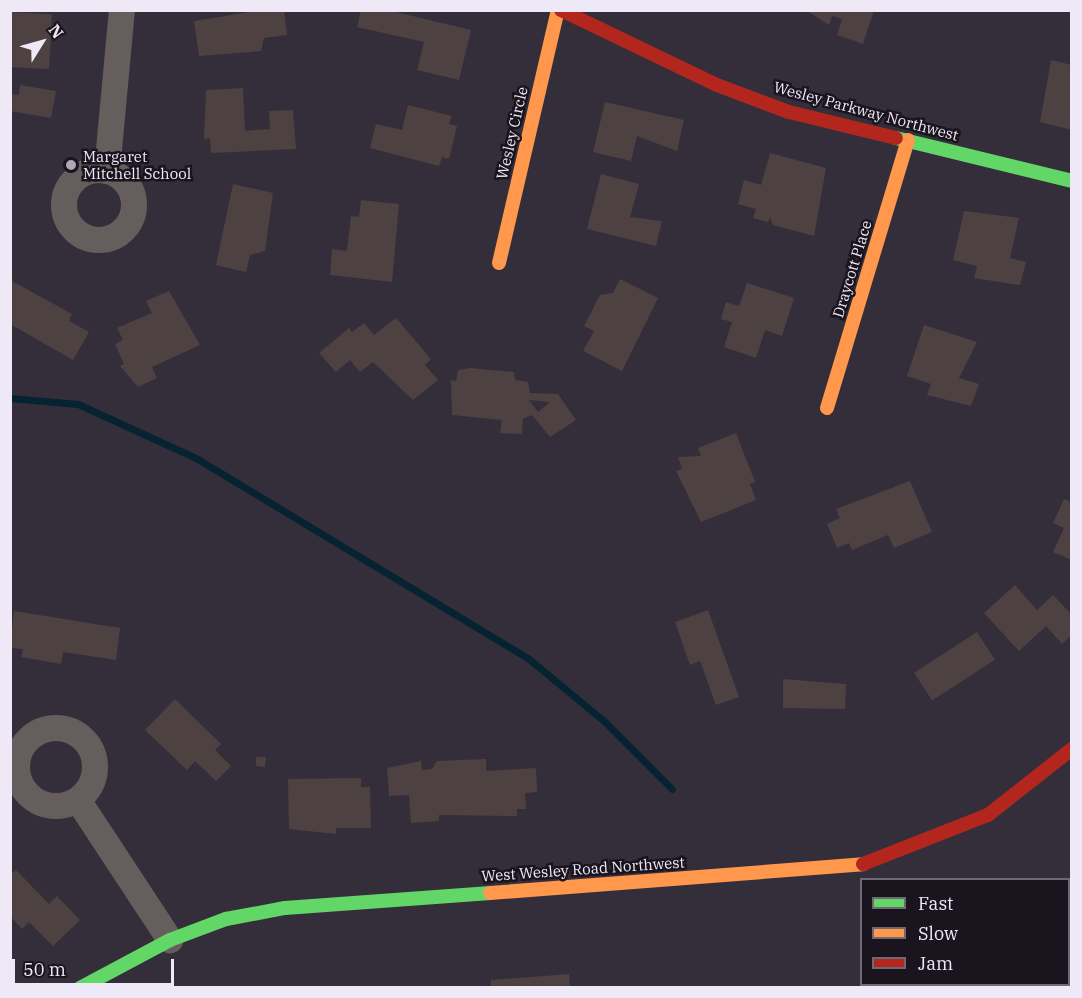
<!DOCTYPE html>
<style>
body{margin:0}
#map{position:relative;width:1082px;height:998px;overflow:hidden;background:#342e3a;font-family:"IBM Plex Serif",serif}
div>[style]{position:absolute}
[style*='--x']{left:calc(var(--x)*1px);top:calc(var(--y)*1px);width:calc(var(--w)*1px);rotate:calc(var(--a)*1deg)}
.stream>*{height:7px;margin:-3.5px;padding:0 3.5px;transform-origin:3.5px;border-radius:3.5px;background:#052331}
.building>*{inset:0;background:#4e4142;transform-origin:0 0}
.street>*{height:26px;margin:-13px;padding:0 13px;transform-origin:13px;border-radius:13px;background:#655e5d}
.street>.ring{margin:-13px;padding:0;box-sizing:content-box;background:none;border:26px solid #655e5d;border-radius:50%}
.fast>*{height:14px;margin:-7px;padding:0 7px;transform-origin:7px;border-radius:7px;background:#63d668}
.slow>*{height:14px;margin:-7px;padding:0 7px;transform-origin:7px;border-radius:7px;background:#ff974d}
.jam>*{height:14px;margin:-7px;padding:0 7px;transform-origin:7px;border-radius:7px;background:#b3261e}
.dots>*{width:16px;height:16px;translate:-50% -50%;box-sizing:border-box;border:3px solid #19141e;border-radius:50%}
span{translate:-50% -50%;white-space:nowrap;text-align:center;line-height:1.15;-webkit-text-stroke:5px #19141e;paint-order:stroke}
.street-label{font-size:15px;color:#efe9f7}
.poi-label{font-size:15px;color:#efe9f7}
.left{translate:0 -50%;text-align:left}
.frame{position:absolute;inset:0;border:12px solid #efe9f7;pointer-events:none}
.legend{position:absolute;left:860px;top:878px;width:210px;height:108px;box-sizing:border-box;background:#19141e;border:2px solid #6f6975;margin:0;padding:8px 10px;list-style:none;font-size:18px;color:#efe9f7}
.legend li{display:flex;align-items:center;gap:12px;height:30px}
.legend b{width:30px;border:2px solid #6f6975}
.north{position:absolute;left:12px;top:12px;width:60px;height:60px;-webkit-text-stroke:4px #19141e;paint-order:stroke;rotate:53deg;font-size:16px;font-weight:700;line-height:24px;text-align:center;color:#efe9f7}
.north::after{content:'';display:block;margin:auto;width:21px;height:27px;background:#efe9f7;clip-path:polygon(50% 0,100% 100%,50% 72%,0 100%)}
.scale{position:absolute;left:12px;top:959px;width:162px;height:27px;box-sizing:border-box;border:3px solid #efe9f7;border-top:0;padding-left:8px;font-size:18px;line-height:21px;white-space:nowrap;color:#efe9f7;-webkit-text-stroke:4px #19141e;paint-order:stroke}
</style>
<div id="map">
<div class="stream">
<i style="--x:10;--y:398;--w:68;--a:5"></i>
<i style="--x:78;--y:404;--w:130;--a:24.6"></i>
<i style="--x:196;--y:458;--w:389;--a:31.1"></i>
<i style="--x:529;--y:659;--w:97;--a:39.6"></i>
<i style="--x:604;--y:721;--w:96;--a:45"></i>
</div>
<div class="building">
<i style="clip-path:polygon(262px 10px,284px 10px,287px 35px,264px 38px,261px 51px,199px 56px,194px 21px)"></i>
<i style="clip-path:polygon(361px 10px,388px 10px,471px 30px,459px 80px,417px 70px,424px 42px,357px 27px)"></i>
<i style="clip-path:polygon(806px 10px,874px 10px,863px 44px,837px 35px,842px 19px,832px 16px,829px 25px)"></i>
<i style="left:10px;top:12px;width:42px;height:55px;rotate:3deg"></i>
<i style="clip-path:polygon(1051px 60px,1072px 65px,1072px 130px,1040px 122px)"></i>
<i style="clip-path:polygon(20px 85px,56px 91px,51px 118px,10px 111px,10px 94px,19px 95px)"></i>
<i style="clip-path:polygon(243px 88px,245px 131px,270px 129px,269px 111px,293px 110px,296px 149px,211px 153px,210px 138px,204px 139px,206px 90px)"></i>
<i style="clip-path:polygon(605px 102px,684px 120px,677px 151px,637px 136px,631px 161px,593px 152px)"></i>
<i style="clip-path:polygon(408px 105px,452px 116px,449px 124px,457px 126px,449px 159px,442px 157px,439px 166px,370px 148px,376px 124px,402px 130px)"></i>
<i style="clip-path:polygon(770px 153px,826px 168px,814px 236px,773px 225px,770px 217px,768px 222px,753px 218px,756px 209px,738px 204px,744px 180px,761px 185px)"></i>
<i style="clip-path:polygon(601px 174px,639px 184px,630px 217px,662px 221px,656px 246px,587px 229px)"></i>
<i style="clip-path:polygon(233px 184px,273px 193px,265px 251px,250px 255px,246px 272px,216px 265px)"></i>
<i style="clip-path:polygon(361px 200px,399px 204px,392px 282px,330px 275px,332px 249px,347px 251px,351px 216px,359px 217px)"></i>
<i style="clip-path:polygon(964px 211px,1019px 218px,1010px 258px,1026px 262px,1020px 285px,974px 278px,977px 266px,953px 260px)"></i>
<i style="clip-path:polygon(620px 279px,658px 298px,622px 371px,583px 351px,594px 331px,584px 326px,600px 295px,613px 293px)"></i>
<i style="clip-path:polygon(10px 280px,72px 314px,69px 321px,89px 332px,73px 360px,10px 324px)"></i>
<i style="clip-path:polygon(747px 283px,794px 298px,782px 336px,765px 330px,756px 358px,724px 347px,732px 322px,721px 319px,726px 302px,739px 306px)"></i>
<i style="clip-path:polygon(169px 291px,200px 345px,152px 367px,157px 378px,138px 387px,120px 366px,124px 364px,115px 344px,123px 340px,117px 328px,152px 313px,146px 301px)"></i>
<i style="clip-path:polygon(396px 318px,431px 359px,425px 365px,438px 380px,413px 400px,373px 362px,360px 372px,350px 360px,336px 372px,319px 353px,349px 328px,352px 332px,364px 323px,374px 335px)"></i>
<i style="clip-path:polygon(924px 325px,977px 342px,959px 378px,979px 384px,971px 406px,927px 395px,931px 384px,907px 376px)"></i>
<i style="clip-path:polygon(evenodd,470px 368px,514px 372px,515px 380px,528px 382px,530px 393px,558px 394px,576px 420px,550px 437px,532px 415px,523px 419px,522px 434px,500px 433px,502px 420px,452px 415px,451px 380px,456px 381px,458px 370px,470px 368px,529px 400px,550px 402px,538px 412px,529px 400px)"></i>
<i style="clip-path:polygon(736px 433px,755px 482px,750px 484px,756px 500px,701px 522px,676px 471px,682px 469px,678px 457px,701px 456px,698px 448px)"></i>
<i style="clip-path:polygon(910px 481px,932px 532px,894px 548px,888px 535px,852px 550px,849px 543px,837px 548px,827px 524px,840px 518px,836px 509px)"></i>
<i style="clip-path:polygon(1064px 499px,1072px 502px,1072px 560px,1053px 552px,1064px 528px,1053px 523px)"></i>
<i style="clip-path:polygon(1015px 585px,1037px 610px,1053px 595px,1072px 615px,1072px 635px,1062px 644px,1046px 626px,1019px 651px,984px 613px)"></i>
<i style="clip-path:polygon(708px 610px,739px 697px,716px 705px,700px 661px,690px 665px,675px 622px)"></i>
<i style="clip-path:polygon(14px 611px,120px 628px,116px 660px,63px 652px,61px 664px,21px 657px,23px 649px,10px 648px)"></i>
<i style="left:977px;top:632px;width:33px;height:75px;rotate:57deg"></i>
<i style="clip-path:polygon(783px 679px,846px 684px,845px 709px,783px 708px)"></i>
<i style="clip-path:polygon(175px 699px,221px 744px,215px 750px,231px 766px,216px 781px,195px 761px,187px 770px,145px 730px)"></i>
<i style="clip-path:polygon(256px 757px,266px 757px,265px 767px,256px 766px)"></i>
<i style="clip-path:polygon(486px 759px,486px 771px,536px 768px,537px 792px,525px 793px,526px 809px,517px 809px,517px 816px,439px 815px,439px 821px,411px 823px,409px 795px,389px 796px,387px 768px,421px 761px,422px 770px,432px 769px,437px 761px)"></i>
<i style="clip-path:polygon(361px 778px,361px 787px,370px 787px,371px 828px,336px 828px,336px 834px,289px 829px,288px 779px)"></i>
<i style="clip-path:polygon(16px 870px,49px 904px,57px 896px,80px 920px,53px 946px,29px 922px,22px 929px,10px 916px,10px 875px)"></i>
<i style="clip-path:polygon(569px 974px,570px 988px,491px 988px,491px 980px)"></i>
</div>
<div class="street">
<i class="ring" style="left:64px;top:170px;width:44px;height:44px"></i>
<i style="--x:107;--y:171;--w:162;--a:-84.7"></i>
<i class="ring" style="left:17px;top:728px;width:52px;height:52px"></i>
<i style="--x:78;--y:800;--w:168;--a:56.7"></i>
</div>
<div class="fast">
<i style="--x:896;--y:138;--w:181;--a:13.7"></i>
<i style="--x:80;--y:988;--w:102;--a:-28.1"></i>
<i style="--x:170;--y:940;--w:60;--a:-20.6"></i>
<i style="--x:226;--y:919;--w:60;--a:-10.6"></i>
<i style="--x:285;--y:908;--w:206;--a:-4.2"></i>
</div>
<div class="slow">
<i style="--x:499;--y:263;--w:260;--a:-76.9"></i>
<i style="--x:827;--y:408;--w:280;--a:-73.2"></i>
<i style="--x:490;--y:893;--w:374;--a:-4.4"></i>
</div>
<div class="jam">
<i style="--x:561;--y:10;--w:173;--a:25.7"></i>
<i style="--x:717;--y:85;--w:77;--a:20.6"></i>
<i style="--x:789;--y:112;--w:110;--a:13.7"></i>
<i style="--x:863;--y:864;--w:134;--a:-21.4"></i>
<i style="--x:988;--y:815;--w:107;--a:-38.2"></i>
</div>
<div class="dots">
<i style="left:71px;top:165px;background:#aea8b5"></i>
</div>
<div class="street-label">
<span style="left:866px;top:111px;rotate:15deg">Wesley Parkway Northwest</span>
<span style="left:512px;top:133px;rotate:-77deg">Wesley Circle</span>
<span style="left:852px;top:269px;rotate:-73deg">Draycott Place</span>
<span style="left:583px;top:869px;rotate:-4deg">West Wesley Road Northwest</span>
</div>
<div class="poi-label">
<span class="left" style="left:83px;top:165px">Margaret<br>Mitchell School</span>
</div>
<div class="frame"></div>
<ul class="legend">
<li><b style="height:8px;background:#63d668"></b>Fast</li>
<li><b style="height:8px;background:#ff974d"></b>Slow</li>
<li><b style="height:8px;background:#b3261e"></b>Jam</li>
</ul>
<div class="north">N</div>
<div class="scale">50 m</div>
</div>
